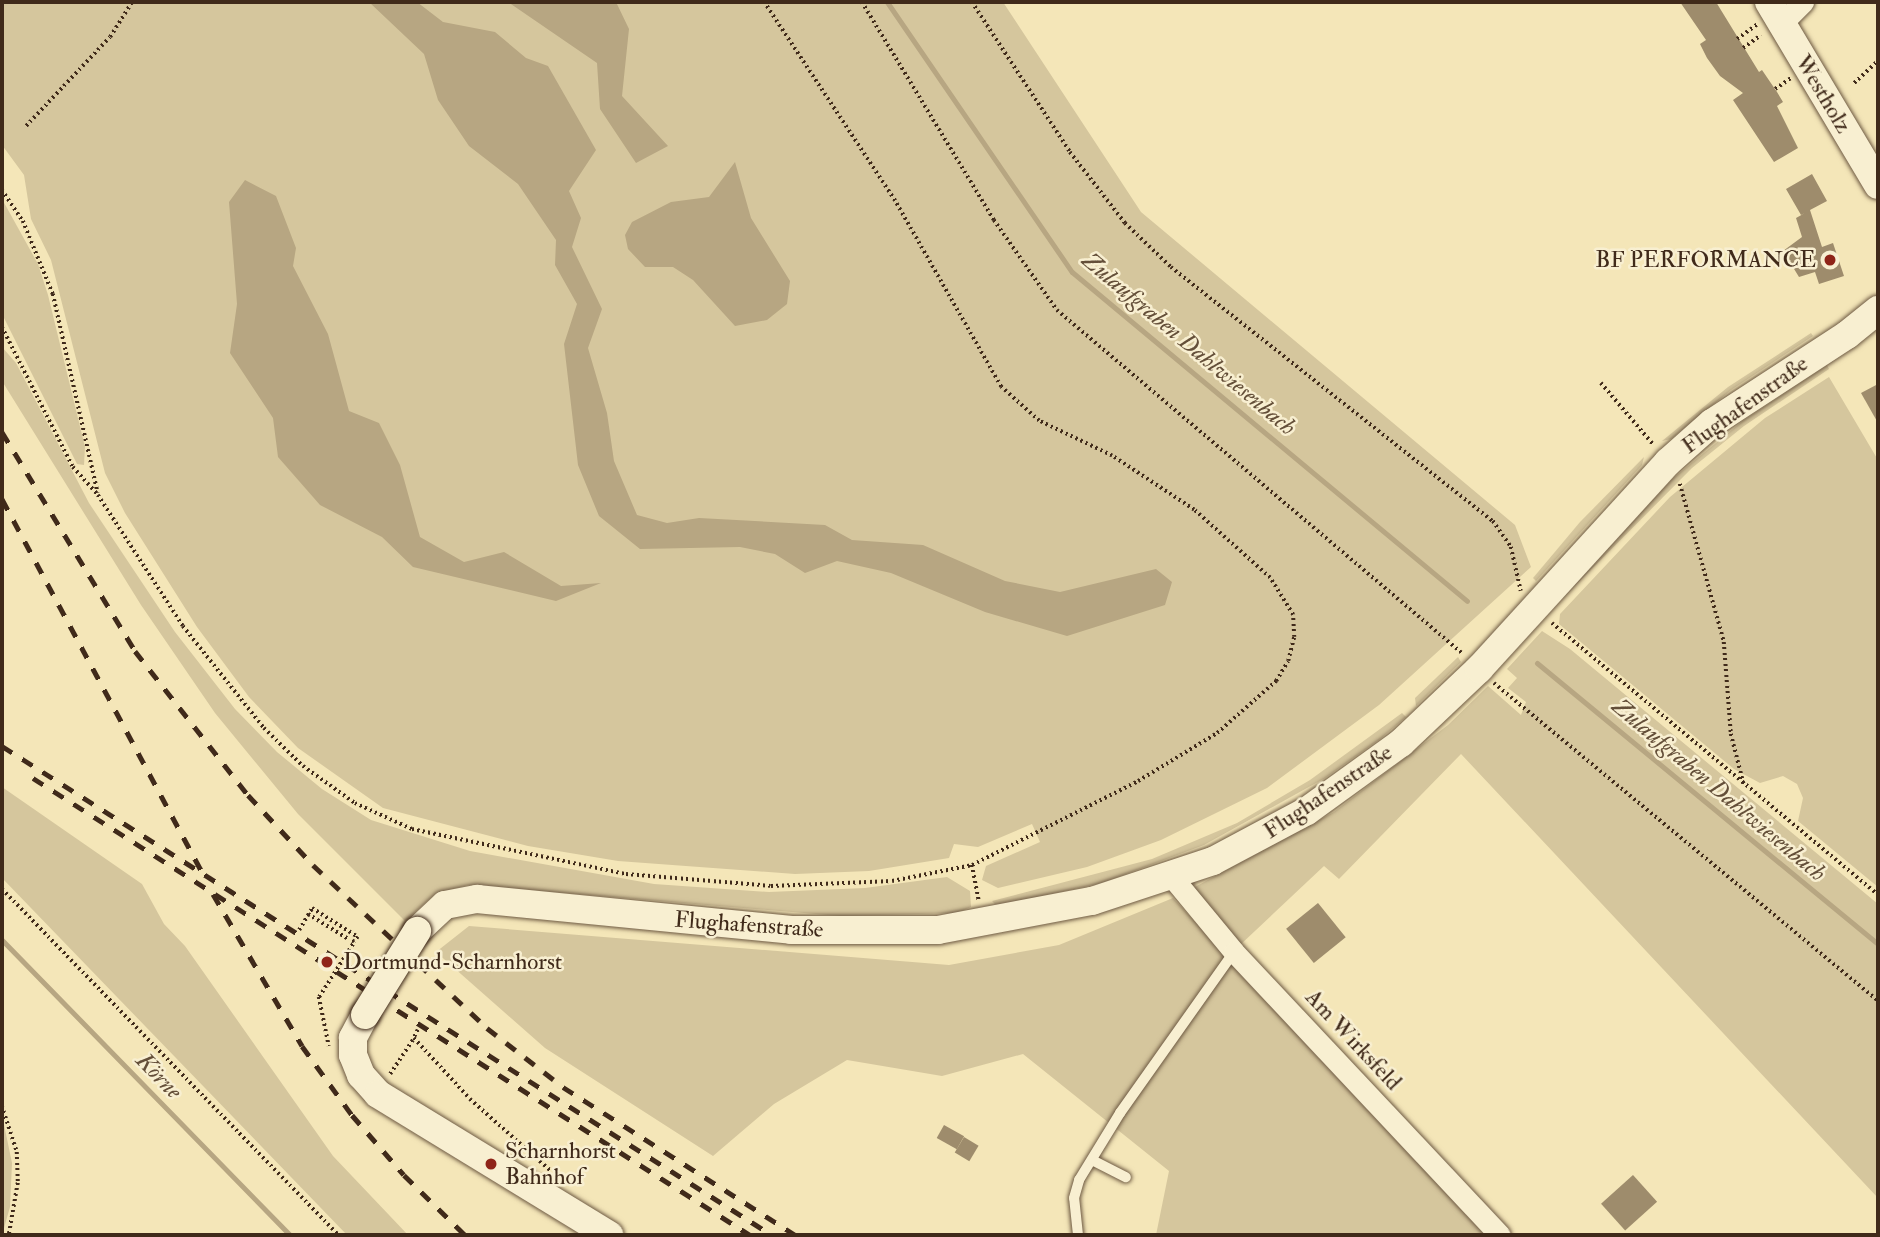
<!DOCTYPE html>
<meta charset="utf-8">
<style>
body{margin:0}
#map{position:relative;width:1880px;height:1237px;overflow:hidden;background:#f4e6b8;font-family:"IM FELL Double Pica",serif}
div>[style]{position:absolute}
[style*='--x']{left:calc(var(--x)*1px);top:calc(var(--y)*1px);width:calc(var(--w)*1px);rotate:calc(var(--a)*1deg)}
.green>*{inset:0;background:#d5c69d}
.water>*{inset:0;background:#b7a682}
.stream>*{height:5px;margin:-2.5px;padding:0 2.5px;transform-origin:2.5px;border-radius:2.5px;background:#b7a682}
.building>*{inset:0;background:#9e8c6c;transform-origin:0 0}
.path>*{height:3.5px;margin-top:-1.75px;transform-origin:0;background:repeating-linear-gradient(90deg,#402a1a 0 2px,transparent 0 5.5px)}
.roads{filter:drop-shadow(0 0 2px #6d5942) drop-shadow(0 0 2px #6d5942)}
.lane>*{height:10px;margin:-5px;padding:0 5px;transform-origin:5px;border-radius:5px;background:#f8efd1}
.street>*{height:21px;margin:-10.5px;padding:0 10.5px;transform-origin:10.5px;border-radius:10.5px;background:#f8efd1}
.secondary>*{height:28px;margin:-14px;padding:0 14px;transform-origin:14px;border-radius:14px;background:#f8efd1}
.rail>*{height:5px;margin-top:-2.5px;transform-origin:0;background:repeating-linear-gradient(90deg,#402a1a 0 12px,transparent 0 24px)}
.path-bridge>*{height:3.5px;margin-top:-1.75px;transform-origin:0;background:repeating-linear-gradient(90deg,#402a1a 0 2px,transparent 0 5.5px)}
.bridges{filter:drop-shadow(0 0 2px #402a1a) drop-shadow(0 0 2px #402a1a)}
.secondary-bridge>*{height:28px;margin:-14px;padding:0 14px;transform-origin:14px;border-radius:14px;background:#f8efd1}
.dots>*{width:19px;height:19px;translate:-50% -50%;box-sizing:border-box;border:4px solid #f8efd1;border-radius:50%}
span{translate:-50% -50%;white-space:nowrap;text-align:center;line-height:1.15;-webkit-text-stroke:5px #f8efd1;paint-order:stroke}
.street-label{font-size:23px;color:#402a1a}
.poi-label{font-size:23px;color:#402a1a}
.right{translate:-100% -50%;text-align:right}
.left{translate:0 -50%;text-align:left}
.water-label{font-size:24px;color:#644f39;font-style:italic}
.frame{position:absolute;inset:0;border:4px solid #402a1a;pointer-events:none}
</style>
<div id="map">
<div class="green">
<i style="clip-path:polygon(2px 2px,1003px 2px,1141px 212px,1515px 525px,1531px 567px,1379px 705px,1267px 788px,1161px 840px,1087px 867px,998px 888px,982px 880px,986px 866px,1040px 842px,1032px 824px,978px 847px,954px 844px,949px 858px,869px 871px,795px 874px,618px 861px,528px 846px,383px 808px,298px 748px,249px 697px,197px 627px,125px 513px,105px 473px,51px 260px,31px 219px,24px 175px,2px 145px)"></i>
<i style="clip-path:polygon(2px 199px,38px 264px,48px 295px,85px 447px,84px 465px,77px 464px,2px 314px)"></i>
<i style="clip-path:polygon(1811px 333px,1813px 336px,1731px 390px,1671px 439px,1662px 441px,1728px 387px)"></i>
<i style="clip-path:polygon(2px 347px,16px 363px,89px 503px,175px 632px,235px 709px,277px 752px,322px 789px,371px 820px,470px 851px,654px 884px,769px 892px,865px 888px,947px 877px,970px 891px,971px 907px,957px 913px,840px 916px,468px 885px,435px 894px,405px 921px,298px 814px,215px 713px,141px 605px,2px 381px)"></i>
<i style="clip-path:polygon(1827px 365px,1829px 369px,1744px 426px,1692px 468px,1556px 605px,1671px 480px,1744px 420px)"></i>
<i style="clip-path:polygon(1829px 377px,1878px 460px,1878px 887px,1798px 821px,1803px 798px,1797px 784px,1783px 776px,1760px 783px,1734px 769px,1559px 624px,1560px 614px,1670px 497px,1765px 418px)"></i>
<i style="clip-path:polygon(1644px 457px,1642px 465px,1536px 581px,1533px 578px,1580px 522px)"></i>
<i style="clip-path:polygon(1542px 631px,1570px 649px,1878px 904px,1878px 1198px,1461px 754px,1339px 879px,1324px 866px,1239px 946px,1193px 888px,1334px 812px,1448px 725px,1488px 686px,1521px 715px,1526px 702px,1508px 688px,1517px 678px,1507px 669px)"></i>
<i style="clip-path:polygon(1458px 657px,1461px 662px,1416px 706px,1415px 698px)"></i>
<i style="clip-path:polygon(1402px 713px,1406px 717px,1380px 739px,1325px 778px,1204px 845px,1102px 883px,997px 906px,992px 901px,1152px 859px,1237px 823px,1310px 780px)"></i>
<i style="clip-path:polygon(2px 787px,142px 884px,164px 924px,185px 946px,333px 1156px,408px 1235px,347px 1235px,2px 878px)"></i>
<i style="clip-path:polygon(1173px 898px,1485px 1235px,1156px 1235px,1169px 1171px,1023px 1054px,942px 1076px,847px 1060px,774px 1104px,713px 1156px,545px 1048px,436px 952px,469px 926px,949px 965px,1059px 945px)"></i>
<i style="clip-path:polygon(2px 1115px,12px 1163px,10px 1207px,2px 1235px)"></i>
</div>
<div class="water">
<i style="clip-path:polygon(369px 2px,417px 2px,443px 22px,495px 32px,526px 58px,548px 66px,596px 150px,569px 191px,581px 218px,572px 247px,602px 309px,588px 348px,607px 413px,614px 461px,637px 515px,667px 523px,699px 518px,825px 525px,852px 540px,923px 545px,1005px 581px,1060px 592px,1156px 569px,1172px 582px,1165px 605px,1067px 636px,985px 612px,891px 573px,837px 561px,805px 573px,775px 554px,740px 547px,640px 549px,599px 516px,578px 465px,564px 344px,577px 304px,555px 265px,556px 240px,518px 184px,469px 146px,438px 100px,424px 54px)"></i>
<i style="clip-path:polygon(508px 2px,616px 2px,629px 29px,622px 96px,668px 146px,636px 163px,600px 109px,597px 63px)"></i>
<i style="clip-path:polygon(735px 162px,751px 218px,790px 281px,787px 304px,767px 320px,735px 326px,693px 280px,673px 267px,645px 267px,628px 249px,625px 235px,632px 222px,671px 202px,709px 197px)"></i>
<i style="clip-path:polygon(245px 180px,276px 196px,296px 248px,293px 266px,328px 334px,349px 411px,379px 423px,400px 465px,420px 537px,464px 562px,504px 552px,561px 586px,601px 583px,556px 601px,413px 567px,382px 537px,320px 505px,278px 457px,273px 418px,230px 353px,237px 304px,229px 202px)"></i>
</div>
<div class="stream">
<i style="--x:887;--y:2;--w:327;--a:55.6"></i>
<i style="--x:1072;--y:272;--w:514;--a:39.79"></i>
<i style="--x:1537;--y:663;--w:442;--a:39.5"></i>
<i style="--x:2;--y:940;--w:412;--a:45.7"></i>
</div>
<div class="building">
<i style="clip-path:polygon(1680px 2px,1716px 2px,1759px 72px,1762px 70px,1777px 92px,1783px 102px,1777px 106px,1798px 148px,1774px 162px,1733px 100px,1743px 93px,1720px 76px,1707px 58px,1700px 44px,1706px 40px)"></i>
<i style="clip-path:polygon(1812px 174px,1827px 201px,1810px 210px,1822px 247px,1833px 243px,1844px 276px,1819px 284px,1815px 272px,1799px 277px,1783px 251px,1802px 237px,1796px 218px,1805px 213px,1801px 215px,1786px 189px)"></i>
<i style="clip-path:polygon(1878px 384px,1878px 423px,1861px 393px)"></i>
<i style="left:1318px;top:903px;width:44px;height:41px;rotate:51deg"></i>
<i style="left:944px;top:1125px;width:23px;height:15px;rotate:29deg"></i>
<i style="left:964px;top:1137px;width:17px;height:18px;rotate:31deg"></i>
<i style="left:1633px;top:1175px;width:36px;height:43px;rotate:48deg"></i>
</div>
<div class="path">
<i style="--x:862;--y:2;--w:255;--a:58.8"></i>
<i style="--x:994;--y:220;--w:110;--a:55"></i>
<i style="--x:1057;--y:310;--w:532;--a:40.27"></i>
<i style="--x:972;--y:2;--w:179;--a:56.8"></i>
<i style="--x:1070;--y:152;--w:90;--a:52.2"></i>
<i style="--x:1125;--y:223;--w:64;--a:43.7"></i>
<i style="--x:1171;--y:267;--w:410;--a:38.3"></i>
<i style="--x:1493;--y:521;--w:32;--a:55"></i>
<i style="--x:1511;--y:547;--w:45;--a:77.2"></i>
<i style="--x:1737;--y:39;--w:26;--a:-36"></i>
<i style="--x:1743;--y:48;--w:22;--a:-36"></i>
<i style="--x:1854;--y:83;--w:33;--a:-43"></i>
<i style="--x:1775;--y:89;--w:19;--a:-35"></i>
<i style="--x:26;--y:126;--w:122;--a:-46.7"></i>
<i style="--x:110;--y:37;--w:41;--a:-57.8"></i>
<i style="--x:2;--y:190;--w:37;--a:56"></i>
<i style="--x:23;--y:221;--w:79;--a:67.7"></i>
<i style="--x:53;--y:294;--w:204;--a:77.3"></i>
<i style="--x:2;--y:327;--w:157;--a:63.1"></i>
<i style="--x:73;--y:467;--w:38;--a:48"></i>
<i style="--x:98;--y:495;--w:156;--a:57"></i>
<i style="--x:183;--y:626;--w:130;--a:51.5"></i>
<i style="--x:264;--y:728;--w:54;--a:44.3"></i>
<i style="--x:303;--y:766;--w:64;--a:35.4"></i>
<i style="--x:355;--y:803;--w:63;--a:24.5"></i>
<i style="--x:412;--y:829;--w:219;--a:11.9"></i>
<i style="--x:626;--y:874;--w:145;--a:4.7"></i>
<i style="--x:771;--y:886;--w:121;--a:-2.4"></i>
<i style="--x:892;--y:881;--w:82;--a:-11.3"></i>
<i style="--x:972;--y:865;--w:186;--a:-26.8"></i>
<i style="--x:1138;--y:781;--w:92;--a:-31.3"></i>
<i style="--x:1217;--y:733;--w:79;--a:-41.4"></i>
<i style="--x:1276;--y:681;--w:23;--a:-59"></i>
<i style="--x:1288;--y:661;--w:25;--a:-76"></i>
<i style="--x:1294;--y:637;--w:22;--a:-93"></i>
<i style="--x:1293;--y:615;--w:44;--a:-121.9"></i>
<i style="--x:1270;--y:578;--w:102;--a:-138.2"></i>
<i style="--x:1194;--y:510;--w:98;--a:-146.6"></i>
<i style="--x:1112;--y:456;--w:81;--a:-154.4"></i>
<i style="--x:1039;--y:421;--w:51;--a:-138.2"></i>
<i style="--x:1001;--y:387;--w:214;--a:-119.7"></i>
<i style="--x:895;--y:201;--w:238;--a:-123.4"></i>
<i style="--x:1601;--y:383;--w:80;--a:49.6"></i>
<i style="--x:1680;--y:484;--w:164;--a:74.4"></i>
<i style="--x:1724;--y:642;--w:92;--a:85.6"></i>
<i style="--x:1731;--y:734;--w:53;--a:75.7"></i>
<i style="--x:1552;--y:623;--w:425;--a:39.8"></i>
<i style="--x:1494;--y:683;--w:499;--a:39.6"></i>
<i style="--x:972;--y:865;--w:36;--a:79"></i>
<i style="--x:2;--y:889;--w:482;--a:45.8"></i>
<i style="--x:308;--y:914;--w:49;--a:31.8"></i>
<i style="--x:299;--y:930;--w:26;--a:-59"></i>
<i style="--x:312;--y:908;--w:54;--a:32.2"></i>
<i style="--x:358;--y:937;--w:6;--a:129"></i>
<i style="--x:319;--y:997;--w:50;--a:78.5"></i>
<i style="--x:418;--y:1030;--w:9;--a:117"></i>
<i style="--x:414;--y:1038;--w:83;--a:47.4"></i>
<i style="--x:470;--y:1099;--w:107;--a:41.6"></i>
<i style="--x:390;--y:1074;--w:43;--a:-56.3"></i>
<i style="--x:2;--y:1106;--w:48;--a:71.9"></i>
<i style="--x:17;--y:1152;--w:31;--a:88"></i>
<i style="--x:18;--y:1183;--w:53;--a:99.8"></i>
</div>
<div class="roads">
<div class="lane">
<i style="--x:1092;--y:1160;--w:38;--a:27"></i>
<i style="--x:1078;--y:1235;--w:37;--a:-96"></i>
<i style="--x:1074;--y:1198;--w:19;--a:-74"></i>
<i style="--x:1079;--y:1180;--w:79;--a:-58.5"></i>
<i style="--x:1120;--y:1113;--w:197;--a:-54.7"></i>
</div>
<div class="street">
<i style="--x:1782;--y:23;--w:30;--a:-45"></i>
<i style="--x:1172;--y:877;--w:97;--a:50.4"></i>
<i style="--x:1234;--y:952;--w:388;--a:46.8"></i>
</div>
<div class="secondary">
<i style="--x:1769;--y:2;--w:213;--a:59.2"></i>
<i style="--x:417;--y:931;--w:38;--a:-43"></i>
<i style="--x:445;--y:905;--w:33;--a:-11"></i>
<i style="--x:477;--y:899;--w:316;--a:5.6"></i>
<i style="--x:791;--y:930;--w:147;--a:0"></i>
<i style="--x:938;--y:930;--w:157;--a:-10.7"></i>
<i style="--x:1092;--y:901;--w:127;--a:-18.3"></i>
<i style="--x:1213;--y:861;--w:106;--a:-28"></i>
<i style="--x:1307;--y:811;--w:116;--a:-35.9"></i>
<i style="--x:1401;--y:743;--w:108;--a:-43.5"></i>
<i style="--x:1479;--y:669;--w:280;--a:-47.6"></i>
<i style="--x:1668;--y:462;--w:59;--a:-41.6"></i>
<i style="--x:1712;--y:423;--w:161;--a:-33.1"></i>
<i style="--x:1847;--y:335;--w:40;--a:-39"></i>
<i style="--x:365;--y:1015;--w:26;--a:118"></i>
<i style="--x:353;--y:1038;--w:17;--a:90"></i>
<i style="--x:353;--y:1055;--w:22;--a:68"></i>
<i style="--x:361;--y:1075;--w:25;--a:48"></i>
<i style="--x:378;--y:1094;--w:271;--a:31.4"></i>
</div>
</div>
<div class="rail">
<i style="--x:2;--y:432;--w:256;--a:58.7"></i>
<i style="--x:135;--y:651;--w:183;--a:51.9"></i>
<i style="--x:248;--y:795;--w:96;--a:47.1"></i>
<i style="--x:313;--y:865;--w:238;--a:43.1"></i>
<i style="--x:487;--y:1028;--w:96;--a:37.8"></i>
<i style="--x:563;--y:1087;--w:275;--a:32.5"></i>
<i style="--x:2;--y:499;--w:423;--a:61.8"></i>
<i style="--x:2;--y:746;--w:912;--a:32.42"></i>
<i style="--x:33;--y:778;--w:850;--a:32.51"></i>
<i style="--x:213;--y:894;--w:176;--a:59.6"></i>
<i style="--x:302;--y:1046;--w:85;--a:54.1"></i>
<i style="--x:352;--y:1115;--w:79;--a:49.1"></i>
<i style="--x:404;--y:1175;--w:86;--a:44.5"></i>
</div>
<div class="path-bridge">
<i style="--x:319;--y:997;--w:65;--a:-57.5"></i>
<i style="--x:354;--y:942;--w:4;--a:-153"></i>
</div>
<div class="bridges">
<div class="secondary-bridge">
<i style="--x:365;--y:1015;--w:99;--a:-58.2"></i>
</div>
</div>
<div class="dots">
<i style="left:1830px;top:260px;background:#8f2418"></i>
<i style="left:327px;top:962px;background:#8f2418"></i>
<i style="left:491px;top:1164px;background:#8f2418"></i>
</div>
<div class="street-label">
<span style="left:1823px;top:94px;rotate:59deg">Westholz</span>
<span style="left:1745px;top:405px;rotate:-36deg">Flughafenstraße</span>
<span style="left:1328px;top:792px;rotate:-34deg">Flughafenstraße</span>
<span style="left:749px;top:925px;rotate:4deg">Flughafenstraße</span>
<span style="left:1353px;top:1040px;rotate:47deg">Am Wirksfeld</span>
</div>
<div class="poi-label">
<span class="right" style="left:1816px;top:260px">BF PERFORMANCE</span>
<span class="left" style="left:343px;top:962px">Dortmund-Scharnhorst</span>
<span class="left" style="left:505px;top:1164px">Scharnhorst<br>Bahnhof</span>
</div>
<div class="water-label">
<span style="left:1189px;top:344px;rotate:40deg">Zulaufgraben Dahlwiesenbach</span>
<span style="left:1719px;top:790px;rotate:40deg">Zulaufgraben Dahlwiesenbach</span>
<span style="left:159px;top:1076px;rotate:46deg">Körne</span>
</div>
<div class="frame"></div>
</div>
